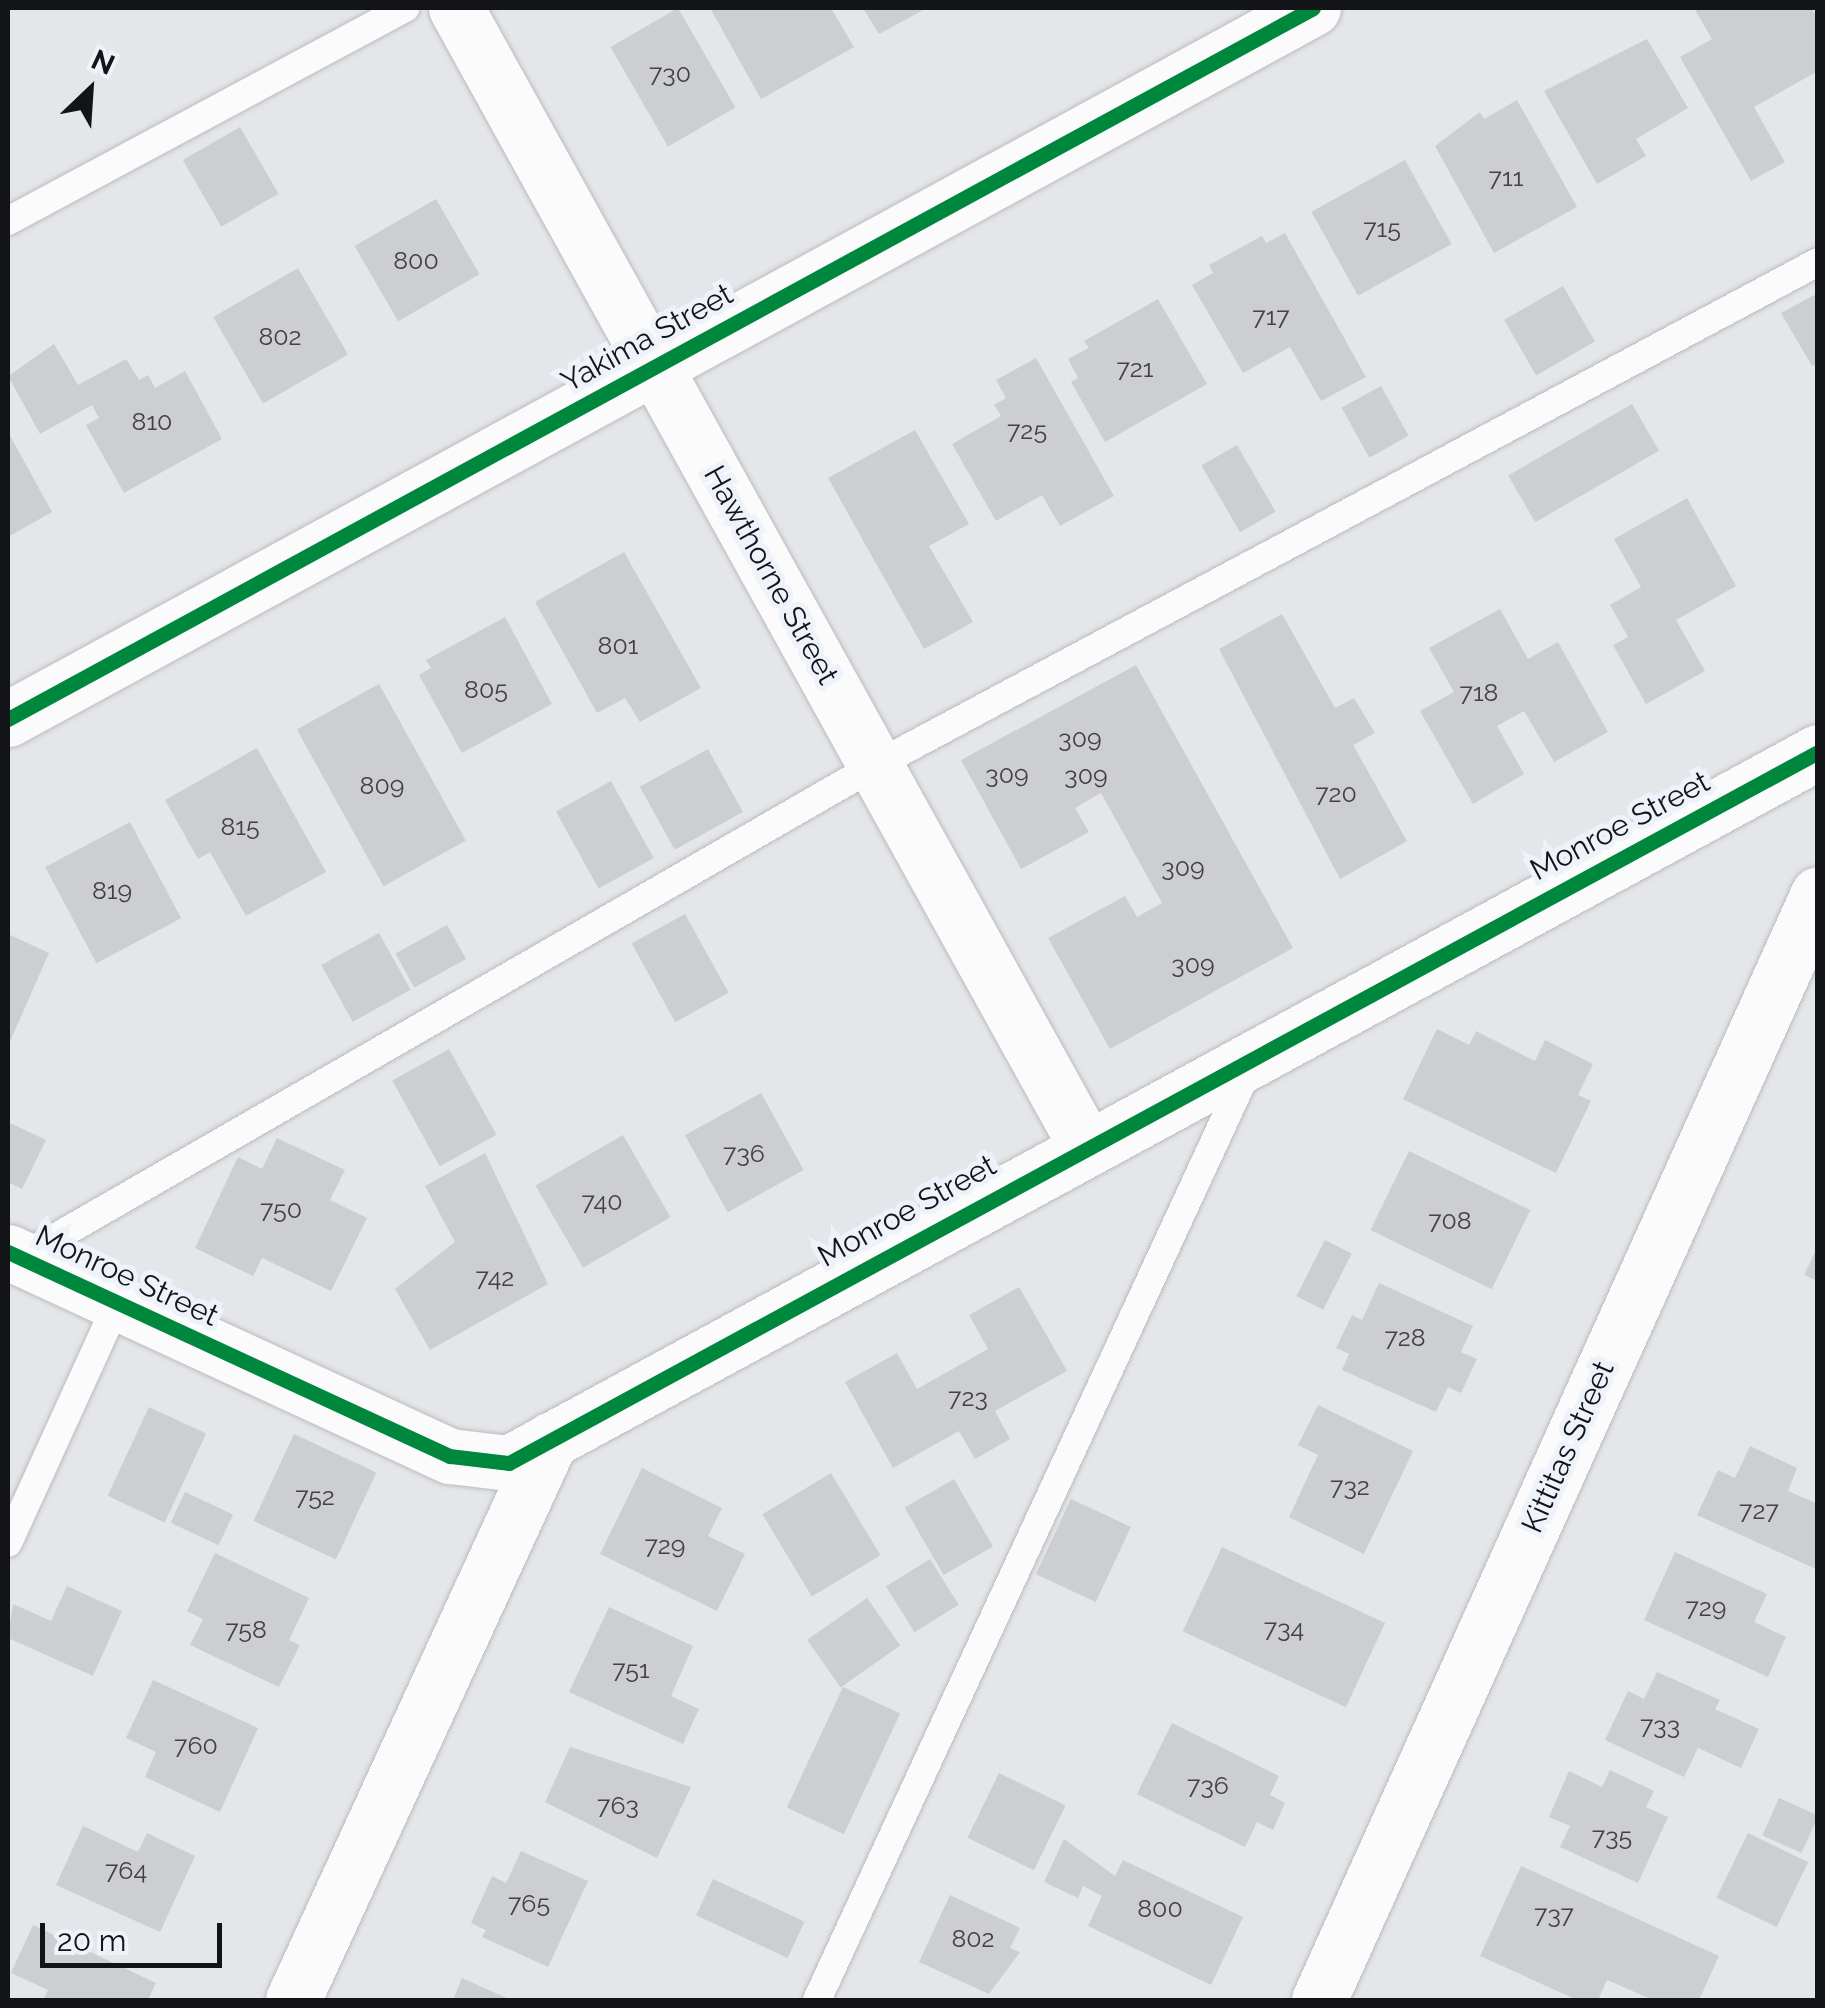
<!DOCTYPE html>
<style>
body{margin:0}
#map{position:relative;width:1825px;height:2008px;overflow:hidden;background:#e4e6e9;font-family:Raleway,sans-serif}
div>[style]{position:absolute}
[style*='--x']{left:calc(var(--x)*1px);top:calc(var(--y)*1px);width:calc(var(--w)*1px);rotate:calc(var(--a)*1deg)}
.building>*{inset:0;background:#cdced1;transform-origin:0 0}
.roads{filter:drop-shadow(0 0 2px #babcbf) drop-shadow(0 0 2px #babcbf)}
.lane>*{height:28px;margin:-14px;padding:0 14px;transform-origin:14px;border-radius:14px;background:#fbfbfc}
.street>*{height:55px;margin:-27.5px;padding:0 27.5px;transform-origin:27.5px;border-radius:27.5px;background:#fbfbfc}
.cycleway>*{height:15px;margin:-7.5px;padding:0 7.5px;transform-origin:7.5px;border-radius:7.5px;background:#00873e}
span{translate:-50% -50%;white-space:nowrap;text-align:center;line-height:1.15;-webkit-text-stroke:10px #eef2fa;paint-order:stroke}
.number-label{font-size:25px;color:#424246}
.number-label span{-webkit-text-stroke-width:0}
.street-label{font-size:30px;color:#131417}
.frame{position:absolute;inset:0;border:10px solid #131417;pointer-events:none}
.north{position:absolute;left:40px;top:40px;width:100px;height:100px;-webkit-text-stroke:8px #eef2fa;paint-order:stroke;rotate:25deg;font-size:28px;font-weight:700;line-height:40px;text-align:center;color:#131417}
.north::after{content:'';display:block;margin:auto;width:35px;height:45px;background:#131417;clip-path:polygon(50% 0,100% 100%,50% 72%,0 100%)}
.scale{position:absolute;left:40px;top:1923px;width:182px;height:45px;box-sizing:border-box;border:5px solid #131417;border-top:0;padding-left:12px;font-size:30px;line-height:35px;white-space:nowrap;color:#131417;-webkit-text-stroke:8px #eef2fa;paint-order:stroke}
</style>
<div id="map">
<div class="building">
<i style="left:678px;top:8px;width:115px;height:78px;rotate:60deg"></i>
<i style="clip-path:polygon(710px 8px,831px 8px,854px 47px,761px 99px)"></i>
<i style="clip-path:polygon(863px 8px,927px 8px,879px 34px)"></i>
<i style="clip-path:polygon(1694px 8px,1811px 8px,1818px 19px,1818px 71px,1754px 107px,1785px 162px,1751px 181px,1680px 57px,1712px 39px)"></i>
<i style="clip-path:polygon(1647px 39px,1688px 108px,1636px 139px,1646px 156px,1597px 184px,1544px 91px)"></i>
<i style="clip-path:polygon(1517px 100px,1577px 207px,1494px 253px,1435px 146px,1480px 112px,1484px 119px)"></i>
<i style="left:240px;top:127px;width:77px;height:66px;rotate:60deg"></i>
<i style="left:1405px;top:160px;width:96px;height:107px;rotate:61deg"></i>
<i style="left:436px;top:199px;width:87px;height:94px;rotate:60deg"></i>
<i style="clip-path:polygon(1285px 233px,1366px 377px,1321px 401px,1290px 347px,1243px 373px,1192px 285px,1213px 273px,1209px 265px,1262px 236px,1266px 243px)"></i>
<i style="left:298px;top:268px;width:100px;height:98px;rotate:60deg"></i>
<i style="left:1563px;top:286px;width:64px;height:68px;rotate:60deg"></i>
<i style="clip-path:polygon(1818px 293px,1818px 363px,1812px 366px,1781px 313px)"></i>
<i style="clip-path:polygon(1158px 299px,1207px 384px,1105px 442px,1071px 382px,1078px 378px,1068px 359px,1089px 348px,1084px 341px)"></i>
<i style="clip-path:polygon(54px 344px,78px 385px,126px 359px,139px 380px,148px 375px,155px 388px,185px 371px,222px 439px,124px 493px,86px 425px,99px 418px,92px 405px,40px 434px,8px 376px)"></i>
<i style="clip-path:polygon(1036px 358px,1114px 496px,1060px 526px,1042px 495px,996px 521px,952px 444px,1001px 416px,994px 405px,1006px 398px,996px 380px)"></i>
<i style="left:1381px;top:386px;width:57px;height:45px;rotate:61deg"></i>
<i style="left:1632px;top:404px;width:54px;height:143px;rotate:60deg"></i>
<i style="clip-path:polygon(915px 430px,969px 524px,929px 546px,973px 622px,924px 649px,828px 478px)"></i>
<i style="clip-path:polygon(8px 432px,52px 512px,8px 537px)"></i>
<i style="left:1237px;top:445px;width:77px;height:41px;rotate:60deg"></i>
<i style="clip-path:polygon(1687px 498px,1736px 586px,1676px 620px,1705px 671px,1646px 704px,1613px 645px,1628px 637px,1610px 605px,1641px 587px,1614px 539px)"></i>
<i style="clip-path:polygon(624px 552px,701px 688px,640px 722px,625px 698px,597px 713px,535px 602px)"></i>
<i style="clip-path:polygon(1500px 609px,1528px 659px,1558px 642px,1608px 732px,1554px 762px,1524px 711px,1497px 726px,1524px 774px,1473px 804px,1420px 711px,1454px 692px,1429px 648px)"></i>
<i style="clip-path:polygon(1282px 614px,1335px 708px,1354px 698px,1375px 733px,1353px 745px,1407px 841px,1340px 879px,1219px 649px)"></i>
<i style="clip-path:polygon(505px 617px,552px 704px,462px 753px,419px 675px,431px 668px,426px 660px)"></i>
<i style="clip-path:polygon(1136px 665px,1293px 948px,1110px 1049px,1048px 938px,1125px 896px,1137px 917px,1162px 903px,1101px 793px,1075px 808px,1089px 832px,1021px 869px,961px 760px)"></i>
<i style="left:379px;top:684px;width:179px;height:94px;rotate:61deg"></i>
<i style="clip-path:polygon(257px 748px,326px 872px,246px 916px,210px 852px,198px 859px,165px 800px)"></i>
<i style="left:708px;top:749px;width:72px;height:78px;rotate:61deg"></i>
<i style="left:611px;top:781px;width:88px;height:63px;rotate:61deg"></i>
<i style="left:130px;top:822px;width:109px;height:96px;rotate:62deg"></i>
<i style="left:685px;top:914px;width:90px;height:61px;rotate:61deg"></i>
<i style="left:447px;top:925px;width:39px;height:59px;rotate:61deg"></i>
<i style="left:379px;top:933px;width:65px;height:66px;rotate:61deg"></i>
<i style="clip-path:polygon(8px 934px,49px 953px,8px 1046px)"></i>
<i style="clip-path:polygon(1437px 1029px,1469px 1045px,1476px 1031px,1535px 1061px,1545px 1040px,1593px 1064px,1578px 1095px,1591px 1101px,1556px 1173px,1403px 1099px)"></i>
<i style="left:449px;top:1049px;width:98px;height:65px;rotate:61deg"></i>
<i style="left:761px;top:1093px;width:88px;height:87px;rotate:61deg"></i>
<i style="clip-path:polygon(8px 1122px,46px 1140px,22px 1189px,8px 1182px)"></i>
<i style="left:623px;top:1135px;width:95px;height:101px;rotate:60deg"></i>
<i style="clip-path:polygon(277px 1138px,345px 1170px,330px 1200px,367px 1218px,331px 1291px,262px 1258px,253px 1276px,195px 1248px,238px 1157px,262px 1169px)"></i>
<i style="left:1409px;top:1151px;width:135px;height:88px;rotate:26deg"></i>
<i style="clip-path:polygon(485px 1153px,548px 1284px,430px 1350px,395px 1289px,455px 1242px,425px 1186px)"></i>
<i style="left:1325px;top:1240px;width:30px;height:63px;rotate:27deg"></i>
<i style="clip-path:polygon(1818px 1246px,1818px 1281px,1804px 1275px)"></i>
<i style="clip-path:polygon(1379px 1283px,1473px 1326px,1461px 1352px,1477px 1359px,1461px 1393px,1448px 1387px,1436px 1412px,1342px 1370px,1349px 1354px,1336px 1348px,1352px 1315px,1362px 1320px)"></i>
<i style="clip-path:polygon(1019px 1287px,1067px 1371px,995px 1411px,1010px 1439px,975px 1459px,959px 1431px,893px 1468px,845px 1382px,897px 1353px,917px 1389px,988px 1349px,969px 1315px)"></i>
<i style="clip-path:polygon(1318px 1405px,1413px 1451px,1364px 1554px,1289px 1517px,1318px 1455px,1298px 1445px)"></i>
<i style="left:149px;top:1407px;width:63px;height:98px;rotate:25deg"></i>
<i style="left:294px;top:1434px;width:91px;height:96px;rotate:25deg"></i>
<i style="clip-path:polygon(1750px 1446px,1797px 1468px,1788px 1491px,1818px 1504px,1818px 1570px,1697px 1515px,1718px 1470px,1735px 1478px)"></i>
<i style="clip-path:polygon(642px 1468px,722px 1508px,708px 1536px,745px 1554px,717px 1611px,600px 1554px)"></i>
<i style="left:831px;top:1473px;width:96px;height:80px;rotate:59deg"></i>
<i style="left:954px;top:1479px;width:78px;height:57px;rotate:60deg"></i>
<i style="left:185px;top:1492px;width:53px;height:34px;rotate:25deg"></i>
<i style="left:1071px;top:1499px;width:66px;height:83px;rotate:25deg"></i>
<i style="left:1222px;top:1547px;width:180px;height:93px;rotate:25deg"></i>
<i style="clip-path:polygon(1675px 1552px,1767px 1594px,1754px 1622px,1786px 1637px,1768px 1677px,1644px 1620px)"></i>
<i style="clip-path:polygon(215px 1553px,309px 1598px,289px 1640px,300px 1645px,279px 1687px,190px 1645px,203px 1619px,187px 1611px)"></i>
<i style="left:930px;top:1559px;width:54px;height:52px;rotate:58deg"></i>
<i style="clip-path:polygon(67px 1586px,122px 1611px,93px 1676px,8px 1638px,13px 1604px,51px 1621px)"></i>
<i style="left:867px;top:1598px;width:58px;height:73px;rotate:55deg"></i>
<i style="clip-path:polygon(609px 1607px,693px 1646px,671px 1696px,699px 1709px,683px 1744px,569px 1692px)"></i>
<i style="clip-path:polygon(1657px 1672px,1720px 1700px,1715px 1709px,1759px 1729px,1741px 1768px,1698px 1748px,1684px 1777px,1605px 1740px,1628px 1691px,1644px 1699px)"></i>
<i style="clip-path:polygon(153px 1680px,258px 1728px,220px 1812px,145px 1777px,156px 1752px,126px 1738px)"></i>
<i style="left:843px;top:1687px;width:63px;height:133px;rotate:25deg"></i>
<i style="clip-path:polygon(1172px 1723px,1279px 1776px,1270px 1795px,1285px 1803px,1273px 1830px,1257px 1822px,1245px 1847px,1137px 1794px)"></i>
<i style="clip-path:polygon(570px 1747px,691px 1787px,657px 1858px,545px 1802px)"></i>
<i style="clip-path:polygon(1610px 1770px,1654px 1791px,1646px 1807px,1668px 1817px,1638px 1883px,1560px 1847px,1570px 1826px,1549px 1817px,1569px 1771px,1602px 1787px)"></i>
<i style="left:999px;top:1773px;width:74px;height:72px;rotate:26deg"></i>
<i style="left:1779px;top:1798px;width:43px;height:41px;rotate:24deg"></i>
<i style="clip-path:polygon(83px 1826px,138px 1852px,147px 1833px,195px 1856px,160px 1932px,56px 1885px)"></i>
<i style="left:1748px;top:1833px;width:67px;height:72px;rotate:26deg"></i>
<i style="clip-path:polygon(1064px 1839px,1115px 1876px,1123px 1860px,1243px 1917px,1211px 1985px,1088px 1926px,1102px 1896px,1083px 1886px,1078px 1898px,1044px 1882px)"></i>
<i style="clip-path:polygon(521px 1851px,588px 1881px,548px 1967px,482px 1937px,486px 1930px,471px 1923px,492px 1876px,506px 1883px)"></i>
<i style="clip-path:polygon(1521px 1866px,1719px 1956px,1699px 2000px,1653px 2000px,1607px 1980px,1598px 2000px,1577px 2000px,1480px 1956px)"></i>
<i style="left:713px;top:1879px;width:101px;height:40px;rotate:25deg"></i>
<i style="clip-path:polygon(950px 1895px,1020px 1928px,1010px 1948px,1020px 1952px,989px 1994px,919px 1962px)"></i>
<i style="clip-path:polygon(33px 1925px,156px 1983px,148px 2000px,43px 2000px,48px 1990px,11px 1973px)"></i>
<i style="clip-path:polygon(462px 1978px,511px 2000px,453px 2000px)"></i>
</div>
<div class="roads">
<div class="lane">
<i style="--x:8;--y:221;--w:451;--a:-28.2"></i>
<i style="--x:20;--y:1258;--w:988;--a:-29.94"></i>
<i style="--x:876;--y:765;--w:1068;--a:-28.1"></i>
<i style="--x:8;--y:1543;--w:265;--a:-65.5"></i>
<i style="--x:817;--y:2000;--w:1028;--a:-65.15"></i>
</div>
<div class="street">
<i style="--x:456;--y:8;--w:1299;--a:61.03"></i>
<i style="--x:8;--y:719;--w:1486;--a:-28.58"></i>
<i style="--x:8;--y:1252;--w:487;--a:24.8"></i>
<i style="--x:450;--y:1456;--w:59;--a:6.8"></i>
<i style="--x:509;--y:1463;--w:1490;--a:-28.51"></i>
<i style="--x:293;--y:2000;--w:617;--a:-65.3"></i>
<i style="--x:1319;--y:2000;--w:1213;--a:-65.72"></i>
</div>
</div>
<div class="cycleway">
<i style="--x:8;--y:719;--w:1486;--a:-28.58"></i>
<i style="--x:8;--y:1252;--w:487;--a:24.8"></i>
<i style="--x:450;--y:1456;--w:59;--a:6.8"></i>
<i style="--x:509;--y:1463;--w:1490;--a:-28.51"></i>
</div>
<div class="number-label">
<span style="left:670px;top:73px">730</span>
<span style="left:1506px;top:177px">711</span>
<span style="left:1382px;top:228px">715</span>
<span style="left:416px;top:260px">800</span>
<span style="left:1271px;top:316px">717</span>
<span style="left:280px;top:336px">802</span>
<span style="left:1135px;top:368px">721</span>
<span style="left:152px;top:421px">810</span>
<span style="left:1027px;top:430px">725</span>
<span style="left:618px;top:645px">801</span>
<span style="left:486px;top:689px">805</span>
<span style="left:1479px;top:692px">718</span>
<span style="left:1080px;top:738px">309</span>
<span style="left:1007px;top:774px">309</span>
<span style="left:1086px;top:775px">309</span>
<span style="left:382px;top:785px">809</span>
<span style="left:1336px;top:793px">720</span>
<span style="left:240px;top:826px">815</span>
<span style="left:1183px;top:867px">309</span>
<span style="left:112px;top:890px">819</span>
<span style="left:1193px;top:964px">309</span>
<span style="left:744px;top:1153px">736</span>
<span style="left:602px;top:1201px">740</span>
<span style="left:281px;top:1209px">750</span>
<span style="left:1450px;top:1220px">708</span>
<span style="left:495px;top:1277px">742</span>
<span style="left:1405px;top:1337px">728</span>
<span style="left:968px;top:1397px">723</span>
<span style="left:1350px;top:1486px">732</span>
<span style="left:315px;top:1496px">752</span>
<span style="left:1759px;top:1510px">727</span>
<span style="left:665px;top:1545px">729</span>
<span style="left:1706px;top:1607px">729</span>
<span style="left:1284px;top:1628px">734</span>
<span style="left:246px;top:1629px">758</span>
<span style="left:631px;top:1669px">751</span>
<span style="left:1660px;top:1725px">733</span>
<span style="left:196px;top:1745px">760</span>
<span style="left:1208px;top:1785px">736</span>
<span style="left:618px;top:1805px">763</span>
<span style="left:1612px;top:1836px">735</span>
<span style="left:126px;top:1870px">764</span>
<span style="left:529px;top:1903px">765</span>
<span style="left:1160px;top:1908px">800</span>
<span style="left:1554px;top:1914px">737</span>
<span style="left:973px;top:1938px">802</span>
</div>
<div class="street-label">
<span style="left:647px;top:338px;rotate:-29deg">Yakima Street</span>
<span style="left:771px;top:575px;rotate:61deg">Hawthorne Street</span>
<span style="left:1620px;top:826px;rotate:-28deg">Monroe Street</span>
<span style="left:907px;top:1211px;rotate:-29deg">Monroe Street</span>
<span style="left:127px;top:1276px;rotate:25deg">Monroe Street</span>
<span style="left:1568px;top:1447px;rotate:-66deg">Kittitas Street</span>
</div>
<div class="frame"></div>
<div class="north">N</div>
<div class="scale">20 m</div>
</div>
